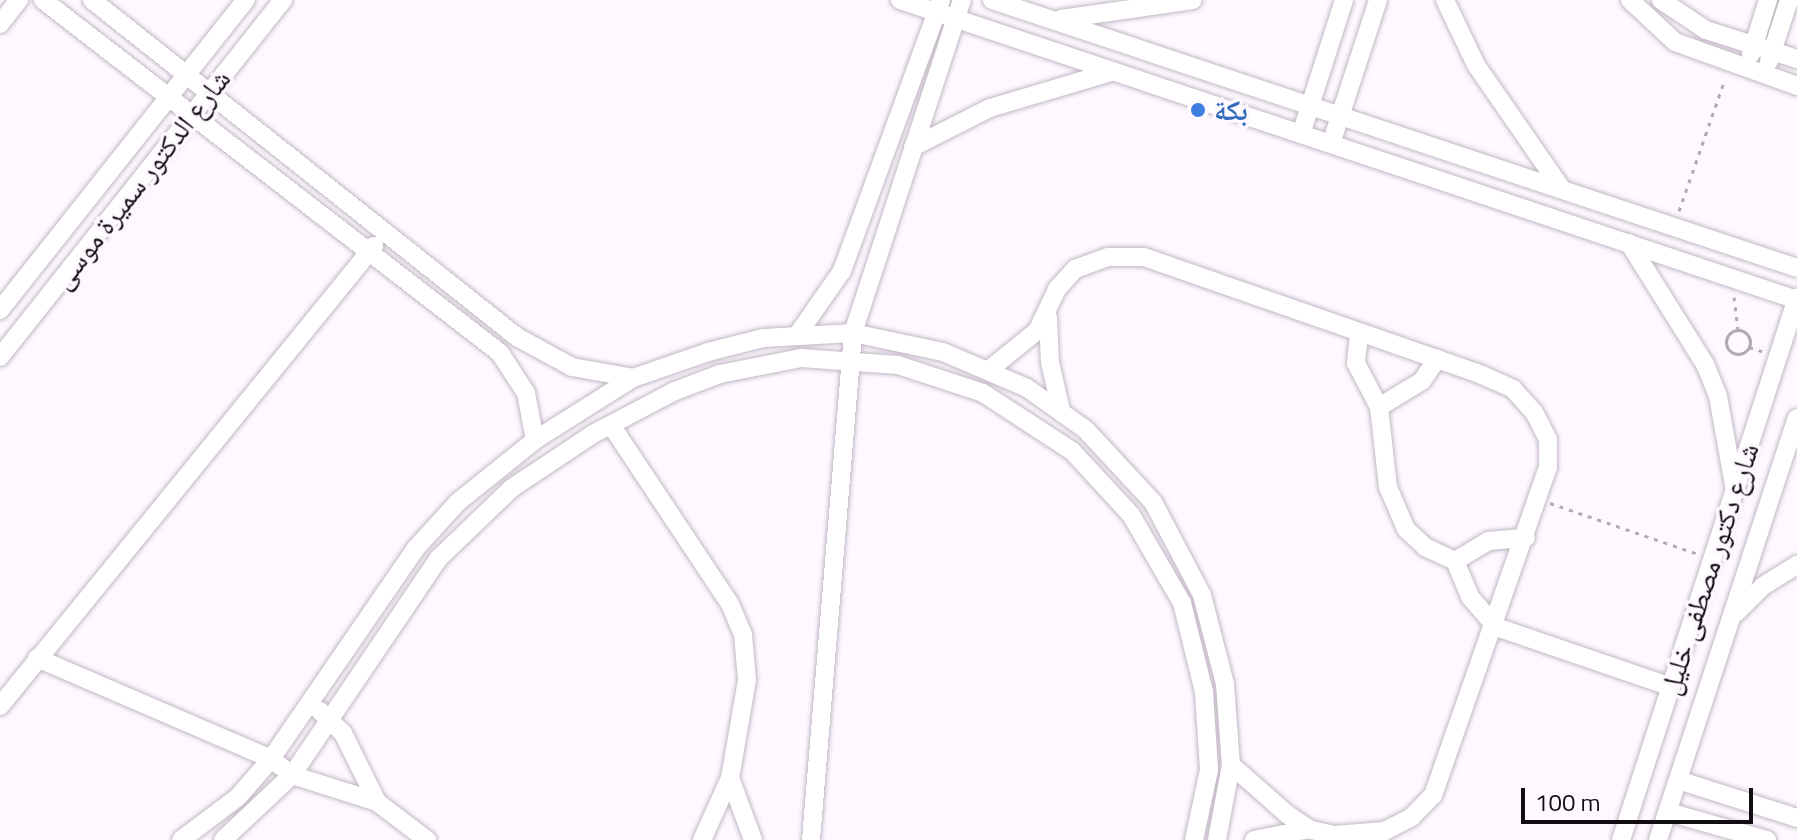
<!DOCTYPE html>
<meta charset="utf-8">
<style>
body{margin:0}
#map{position:relative;width:1797px;height:840px;overflow:hidden;background:#fdf9fe;font-family:"Titillium Web","Noto Naskh Arabic",sans-serif}
div>[style]{position:absolute}
[style*='--x']{left:calc(var(--x)*1px);top:calc(var(--y)*1px);width:calc(var(--w)*1px);rotate:calc(var(--a)*1deg)}
.path>*{height:3px;margin-top:-1.5px;transform-origin:0;background:repeating-linear-gradient(90deg,#afabaf 0 4px,transparent 0 10px)}
.path>.ring{margin:-1.5px;padding:0;box-sizing:content-box;background:none;border:3px solid #afabaf;border-radius:50%}
.roads{filter:drop-shadow(0 0 2px #c2b7c4) drop-shadow(0 0 2px #c2b7c4)}
.street>*{height:18px;margin:-9px;padding:0 9px;transform-origin:9px;border-radius:9px;background:#fff}
.dots>*{width:22px;height:22px;translate:-50% -50%;box-sizing:border-box;border:4px solid #fdf9fe;border-radius:50%}
span{translate:-50% -50%;white-space:nowrap;text-align:center;line-height:1.15;-webkit-text-stroke:7px #fdf9fe;paint-order:stroke}
.shop-label{font-size:28px;color:#366cbe;font-weight:700}
.left{translate:0 -50%;text-align:left}
.street-label{font-size:28px;color:#110d11}
.scale{position:absolute;left:1521px;top:788px;width:232px;height:36px;box-sizing:border-box;border:4px solid #110d11;border-top:0;padding-left:10px;font-size:24px;line-height:28px;white-space:nowrap;color:#110d11;-webkit-text-stroke:6px #fdf9fe;paint-order:stroke}
</style>
<div id="map">
<div class="path">
<i style="--x:1679;--y:211;--w:140;--a:-70.8"></i>
<i style="--x:1734;--y:297;--w:32;--a:83"></i>
<i class="ring" style="left:1726px;top:330px;width:21px;height:21px"></i>
<i style="--x:1749;--y:347;--w:16;--a:18"></i>
<i style="--x:1550;--y:503;--w:157;--a:19"></i>
</div>
<div class="roads">
<div class="street">
<i style="--x:43;--y:0;--w:577;--a:37.68"></i>
<i style="--x:500;--y:353;--w:48;--a:57"></i>
<i style="--x:526;--y:393;--w:48;--a:79.2"></i>
<i style="--x:92;--y:0;--w:542;--a:38.41"></i>
<i style="--x:517;--y:337;--w:63;--a:28.6"></i>
<i style="--x:572;--y:367;--w:62;--a:10.2"></i>
<i style="--x:900;--y:0;--w:946;--a:18.49"></i>
<i style="--x:992;--y:0;--w:848;--a:18.41"></i>
<i style="--x:1445;--y:0;--w:72;--a:64.5"></i>
<i style="--x:1476;--y:65;--w:151;--a:55.3"></i>
<i style="--x:1630;--y:0;--w:62;--a:43"></i>
<i style="--x:1675;--y:42;--w:130;--a:19.8"></i>
<i style="--x:1661;--y:0;--w:54;--a:33.7"></i>
<i style="--x:1706;--y:30;--w:96;--a:17.7"></i>
<i style="--x:1061;--y:19;--w:133;--a:-8.2"></i>
<i style="--x:0;--y:24;--w:31;--a:-52"></i>
<i style="--x:1751;--y:54;--w:57;--a:-72.5"></i>
<i style="--x:1769;--y:61;--w:64;--a:-71.8"></i>
<i style="--x:1301;--y:134;--w:141;--a:-72.2"></i>
<i style="--x:1331;--y:144;--w:151;--a:-71.9"></i>
<i style="--x:913;--y:147;--w:86;--a:-26.9"></i>
<i style="--x:990;--y:108;--w:126;--a:-16.6"></i>
<i style="--x:1629;--y:243;--w:143;--a:57.9"></i>
<i style="--x:1705;--y:364;--w:35;--a:68"></i>
<i style="--x:1718;--y:396;--w:91;--a:79.9"></i>
<i style="--x:0;--y:310;--w:396;--a:-51.6"></i>
<i style="--x:1048;--y:317;--w:45;--a:87.5"></i>
<i style="--x:1050;--y:362;--w:50;--a:77.3"></i>
<i style="--x:798;--y:334;--w:77;--a:-55.1"></i>
<i style="--x:842;--y:271;--w:289;--a:-69.9"></i>
<i style="--x:1359;--y:334;--w:29;--a:96"></i>
<i style="--x:1356;--y:363;--w:50;--a:62.4"></i>
<i style="--x:1379;--y:407;--w:81;--a:83.6"></i>
<i style="--x:1388;--y:487;--w:46;--a:66.8"></i>
<i style="--x:1406;--y:529;--w:26;--a:43"></i>
<i style="--x:1425;--y:547;--w:33;--a:25"></i>
<i style="--x:1455;--y:561;--w:39;--a:67"></i>
<i style="--x:1470;--y:597;--w:40;--a:49"></i>
<i style="--x:1496;--y:627;--w:185;--a:18.9"></i>
<i style="--x:0;--y:357;--w:456;--a:-51.6"></i>
<i style="--x:990;--y:369;--w:60;--a:-39"></i>
<i style="--x:1037;--y:331;--w:47;--a:-64.5"></i>
<i style="--x:1057;--y:289;--w:27;--a:-48"></i>
<i style="--x:1075;--y:269;--w:35;--a:-20"></i>
<i style="--x:1108;--y:257;--w:36;--a:0"></i>
<i style="--x:1144;--y:257;--w:358;--a:19.2"></i>
<i style="--x:1482;--y:375;--w:34;--a:24"></i>
<i style="--x:1513;--y:389;--w:31;--a:48"></i>
<i style="--x:1534;--y:412;--w:30;--a:63"></i>
<i style="--x:1548;--y:439;--w:28;--a:90"></i>
<i style="--x:1548;--y:467;--w:348;--a:109.3"></i>
<i style="--x:1433;--y:795;--w:30;--a:134"></i>
<i style="--x:1412;--y:817;--w:30;--a:153"></i>
<i style="--x:1385;--y:831;--w:51;--a:175.5"></i>
<i style="--x:1334;--y:835;--w:26;--a:-167"></i>
<i style="--x:1309;--y:829;--w:25;--a:-146"></i>
<i style="--x:1288;--y:815;--w:76;--a:-138.7"></i>
<i style="--x:1379;--y:407;--w:50;--a:-31.2"></i>
<i style="--x:1422;--y:381;--w:27;--a:-56"></i>
<i style="--x:611;--y:425;--w:215;--a:56.4"></i>
<i style="--x:730;--y:604;--w:34;--a:67"></i>
<i style="--x:743;--y:635;--w:45;--a:84.9"></i>
<i style="--x:747;--y:680;--w:99;--a:99.8"></i>
<i style="--x:730;--y:778;--w:68;--a:114.3"></i>
<i style="--x:1455;--y:561;--w:39;--a:-31"></i>
<i style="--x:1488;--y:541;--w:38;--a:-5"></i>
<i style="--x:1736;--y:613;--w:38;--a:-45"></i>
<i style="--x:1763;--y:586;--w:40;--a:-32"></i>
<i style="--x:37;--y:658;--w:255;--a:23.3"></i>
<i style="--x:271;--y:759;--w:26;--a:37"></i>
<i style="--x:292;--y:775;--w:89;--a:17.6"></i>
<i style="--x:377;--y:802;--w:63;--a:37.2"></i>
<i style="--x:0;--y:706;--w:593;--a:-50.89"></i>
<i style="--x:320;--y:711;--w:32;--a:44"></i>
<i style="--x:343;--y:733;--w:77;--a:63.8"></i>
<i style="--x:730;--y:778;--w:66;--a:69.6"></i>
<i style="--x:1678;--y:780;--w:125;--a:17.7"></i>
<i style="--x:1668;--y:812;--w:103;--a:15.8"></i>
<i style="--x:181;--y:840;--w:71;--a:-37"></i>
<i style="--x:238;--y:797;--w:50;--a:-49"></i>
<i style="--x:271;--y:759;--w:256;--a:-55.5"></i>
<i style="--x:416;--y:548;--w:62;--a:-47.6"></i>
<i style="--x:458;--y:502;--w:99;--a:-38.8"></i>
<i style="--x:535;--y:440;--w:116;--a:-32.3"></i>
<i style="--x:633;--y:378;--w:79;--a:-19.1"></i>
<i style="--x:708;--y:352;--w:57;--a:-14.3"></i>
<i style="--x:763;--y:338;--w:90;--a:-3.2"></i>
<i style="--x:853;--y:333;--w:92;--a:11.9"></i>
<i style="--x:943;--y:352;--w:91;--a:23.2"></i>
<i style="--x:1027;--y:388;--w:72;--a:35.4"></i>
<i style="--x:1086;--y:430;--w:98;--a:47.1"></i>
<i style="--x:1153;--y:502;--w:105;--a:62.2"></i>
<i style="--x:1202;--y:595;--w:92;--a:75.5"></i>
<i style="--x:1225;--y:684;--w:81;--a:85.8"></i>
<i style="--x:1231;--y:765;--w:76;--a:100.6"></i>
<i style="--x:223;--y:840;--w:95;--a:-43.3"></i>
<i style="--x:292;--y:775;--w:262;--a:-55.9"></i>
<i style="--x:439;--y:558;--w:101;--a:-43.8"></i>
<i style="--x:512;--y:488;--w:97;--a:-33.7"></i>
<i style="--x:593;--y:434;--w:93;--a:-27.7"></i>
<i style="--x:675;--y:391;--w:48;--a:-20.7"></i>
<i style="--x:720;--y:374;--w:83;--a:-11.2"></i>
<i style="--x:801;--y:358;--w:97;--a:4.1"></i>
<i style="--x:898;--y:365;--w:89;--a:18.2"></i>
<i style="--x:983;--y:393;--w:106;--a:33.1"></i>
<i style="--x:1072;--y:451;--w:87;--a:47.3"></i>
<i style="--x:1131;--y:515;--w:102;--a:59.9"></i>
<i style="--x:1182;--y:603;--w:92;--a:76.1"></i>
<i style="--x:1204;--y:692;--w:78;--a:86.3"></i>
<i style="--x:1209;--y:770;--w:72;--a:102.1"></i>
<i style="--x:811;--y:840;--w:509;--a:-85.26"></i>
<i style="--x:853;--y:333;--w:350;--a:-71.9"></i>
<i style="--x:1254;--y:840;--w:56;--a:-11.3"></i>
<i style="--x:1621;--y:840;--w:570;--a:-72.01"></i>
<i style="--x:1658;--y:840;--w:444;--a:-71.8"></i>
</div>
</div>
<div class="dots">
<i style="left:1198px;top:110px;background:#3f7fe0"></i>
</div>
<div class="shop-label">
<span class="left" style="left:1214px;top:110px">بكة</span>
</div>
<div class="street-label">
<span style="left:141px;top:179px;rotate:-52deg">شارع الدكتور سميرة موسى</span>
<span style="left:1709px;top:569px;rotate:-72deg">شارع دكتور مصطفى خليل</span>
</div>
<div class="scale">100 m</div>
</div>
